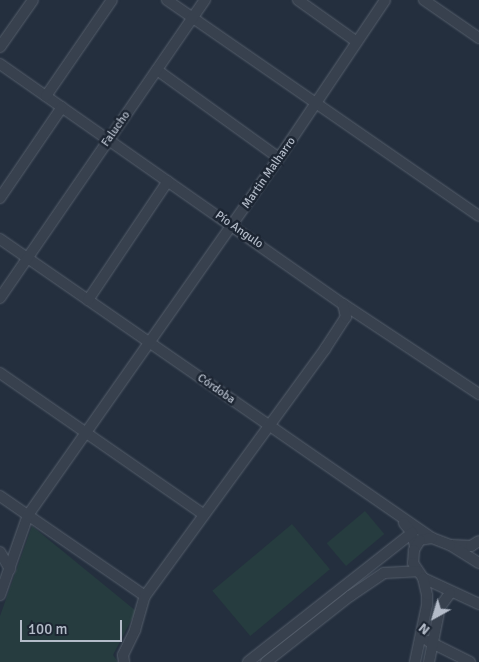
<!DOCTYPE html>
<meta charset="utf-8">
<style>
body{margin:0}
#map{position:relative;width:479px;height:662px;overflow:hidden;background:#242f3e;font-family:Signika,sans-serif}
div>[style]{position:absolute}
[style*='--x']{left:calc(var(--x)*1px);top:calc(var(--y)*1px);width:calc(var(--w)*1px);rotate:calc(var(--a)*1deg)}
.green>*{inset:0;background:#263c3f;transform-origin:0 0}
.roads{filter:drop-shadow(0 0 1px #565f6c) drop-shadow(0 0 1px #565f6c)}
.minor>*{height:10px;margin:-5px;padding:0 5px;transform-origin:5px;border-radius:5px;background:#38414e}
span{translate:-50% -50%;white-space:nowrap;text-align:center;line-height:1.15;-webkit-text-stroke:5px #1d2633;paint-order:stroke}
.street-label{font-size:12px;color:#b4bcc9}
.north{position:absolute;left:409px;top:592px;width:50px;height:50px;-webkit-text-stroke:4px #1d2633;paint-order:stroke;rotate:219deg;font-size:14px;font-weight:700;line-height:20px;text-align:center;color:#b4bcc9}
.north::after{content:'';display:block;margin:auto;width:18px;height:22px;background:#b4bcc9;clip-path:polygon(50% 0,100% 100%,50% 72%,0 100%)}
.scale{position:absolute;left:20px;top:620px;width:102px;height:22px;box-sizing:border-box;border:2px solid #b4bcc9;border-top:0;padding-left:6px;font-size:15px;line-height:18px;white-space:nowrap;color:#b4bcc9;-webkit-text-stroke:4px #1d2633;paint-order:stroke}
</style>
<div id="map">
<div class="green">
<i style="left:365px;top:511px;width:30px;height:50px;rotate:50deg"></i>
<i style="left:292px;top:524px;width:59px;height:104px;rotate:50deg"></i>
<i style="clip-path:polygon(32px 526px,136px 611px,113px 655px,118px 662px,0 662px,0 616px)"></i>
</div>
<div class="roads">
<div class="minor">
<i style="--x:167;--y:0;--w:379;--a:34.7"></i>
<i style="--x:298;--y:0;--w:72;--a:35.4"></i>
<i style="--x:424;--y:0;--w:67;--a:34.6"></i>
<i style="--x:0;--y:47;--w:57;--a:-54.9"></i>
<i style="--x:0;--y:64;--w:419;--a:35"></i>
<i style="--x:343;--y:304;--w:163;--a:33.5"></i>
<i style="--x:157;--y:70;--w:150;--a:35.8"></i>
<i style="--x:46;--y:96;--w:116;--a:-55.5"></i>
<i style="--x:0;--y:198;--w:110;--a:-55.7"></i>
<i style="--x:0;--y:239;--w:525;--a:34.69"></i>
<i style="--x:0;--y:298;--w:362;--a:-55.5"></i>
<i style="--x:88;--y:300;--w:143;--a:-56.1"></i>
<i style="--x:0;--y:373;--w:247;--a:34.8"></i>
<i style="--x:0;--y:496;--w:176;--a:34.6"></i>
<i style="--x:404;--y:523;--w:13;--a:51"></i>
<i style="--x:412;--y:533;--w:13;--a:77"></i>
<i style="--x:451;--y:545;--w:20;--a:3"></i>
<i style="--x:471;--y:546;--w:9;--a:-32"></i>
<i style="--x:0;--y:552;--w:20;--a:60"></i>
<i style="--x:479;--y:563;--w:34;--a:-148"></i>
<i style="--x:450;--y:545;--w:19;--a:-159"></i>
<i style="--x:432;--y:538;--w:12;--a:171"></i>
<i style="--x:420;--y:540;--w:12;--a:121"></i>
<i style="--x:414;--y:550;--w:13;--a:94"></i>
<i style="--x:413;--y:563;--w:18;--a:56"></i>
<i style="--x:423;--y:578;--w:62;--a:24.9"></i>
<i style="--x:0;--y:595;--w:85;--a:-70.7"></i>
<i style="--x:28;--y:515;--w:436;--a:-54.9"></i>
<i style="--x:279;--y:158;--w:190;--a:-56.1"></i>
<i style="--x:428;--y:641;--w:47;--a:26.6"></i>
<i style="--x:124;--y:662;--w:7;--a:-98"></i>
<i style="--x:123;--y:655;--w:28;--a:-64"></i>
<i style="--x:135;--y:630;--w:35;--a:-74"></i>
<i style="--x:145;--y:596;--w:306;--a:-53.9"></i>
<i style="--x:325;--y:349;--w:38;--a:-57"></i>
<i style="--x:346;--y:317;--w:13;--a:-103"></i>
<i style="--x:248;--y:662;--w:209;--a:-38.2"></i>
<i style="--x:266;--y:662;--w:107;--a:-38.2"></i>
<i style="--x:350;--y:596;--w:41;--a:-34.1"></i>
<i style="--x:384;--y:573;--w:33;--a:-3"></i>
<i style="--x:415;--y:662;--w:58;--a:-78.1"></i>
<i style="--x:427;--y:605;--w:10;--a:-90"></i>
<i style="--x:427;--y:595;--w:17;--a:-103"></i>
<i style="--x:429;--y:662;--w:56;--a:-78.7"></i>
<i style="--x:440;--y:607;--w:17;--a:-54"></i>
</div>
</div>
<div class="street-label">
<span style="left:116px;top:129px;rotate:-55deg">Falucho</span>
<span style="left:269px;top:173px;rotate:-55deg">Martin Malharro</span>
<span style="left:239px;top:230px;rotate:35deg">Pío Angulo</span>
<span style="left:216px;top:389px;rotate:35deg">Córdoba</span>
</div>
<div class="north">N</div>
<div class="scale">100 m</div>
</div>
